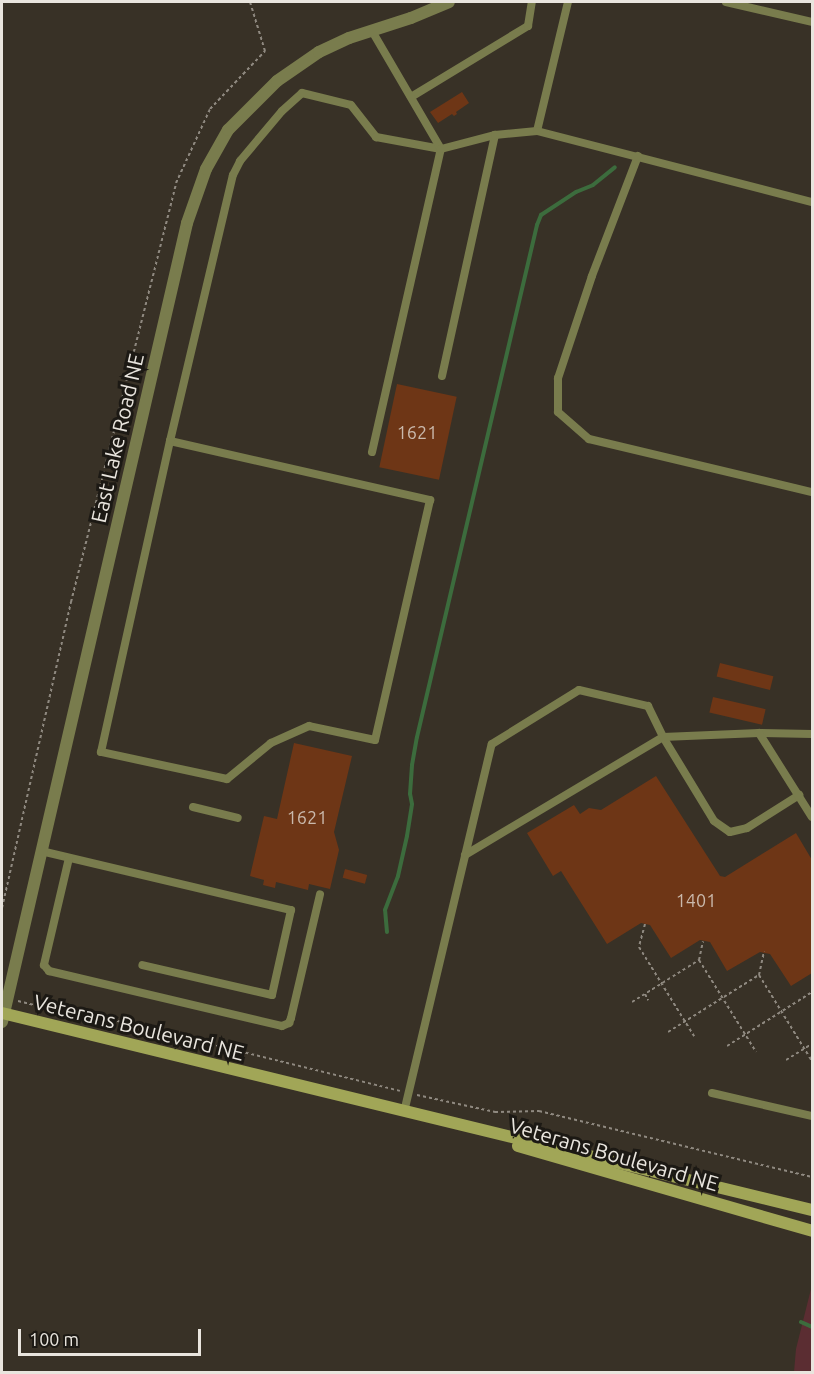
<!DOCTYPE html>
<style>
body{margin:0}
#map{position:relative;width:814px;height:1374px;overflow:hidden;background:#383126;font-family:Ubuntu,sans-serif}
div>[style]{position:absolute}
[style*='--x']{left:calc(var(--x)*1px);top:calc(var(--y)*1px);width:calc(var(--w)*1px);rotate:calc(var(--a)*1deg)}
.green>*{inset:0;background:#5b2d32}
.stream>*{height:4px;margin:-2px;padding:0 2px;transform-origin:2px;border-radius:2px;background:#3c6c3d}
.building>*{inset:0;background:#6e3616;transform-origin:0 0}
.path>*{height:2px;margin-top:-1px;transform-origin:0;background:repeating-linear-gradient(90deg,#8f8980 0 3px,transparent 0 6px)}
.service>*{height:8px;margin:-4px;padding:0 4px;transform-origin:4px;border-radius:4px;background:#797c4d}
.minor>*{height:12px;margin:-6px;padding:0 6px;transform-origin:6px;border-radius:6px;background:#797c4d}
.tertiary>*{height:12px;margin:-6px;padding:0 6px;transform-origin:6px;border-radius:6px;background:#797c4d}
.secondary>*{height:12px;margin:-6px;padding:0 6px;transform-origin:6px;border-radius:6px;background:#a1a657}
span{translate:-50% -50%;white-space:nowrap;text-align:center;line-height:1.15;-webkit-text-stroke:6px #1c1914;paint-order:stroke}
.number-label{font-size:18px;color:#cab9ac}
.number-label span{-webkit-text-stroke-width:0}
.street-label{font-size:21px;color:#e9e5de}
.frame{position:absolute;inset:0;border:3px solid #e9e5de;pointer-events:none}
.scale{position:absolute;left:18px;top:1329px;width:183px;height:27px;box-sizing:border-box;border:3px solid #e9e5de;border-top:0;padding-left:8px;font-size:18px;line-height:21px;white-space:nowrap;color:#e9e5de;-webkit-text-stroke:4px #1c1914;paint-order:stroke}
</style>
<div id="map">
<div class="green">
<i style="clip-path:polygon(812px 1285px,812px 1372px,794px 1372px,796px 1349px)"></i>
</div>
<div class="stream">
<i style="--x:387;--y:932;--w:22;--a:-95"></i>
<i style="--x:385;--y:910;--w:36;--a:-69"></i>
<i style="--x:398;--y:876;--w:41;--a:-77.3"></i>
<i style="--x:407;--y:836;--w:32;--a:-81"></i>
<i style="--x:412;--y:804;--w:10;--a:-101"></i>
<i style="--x:410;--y:794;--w:29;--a:-86"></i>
<i style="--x:412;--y:765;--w:28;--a:-80"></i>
<i style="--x:417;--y:737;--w:526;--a:-76.81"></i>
<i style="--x:537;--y:225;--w:11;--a:-68"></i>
<i style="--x:541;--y:215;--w:42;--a:-33.3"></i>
<i style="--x:576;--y:192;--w:18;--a:-22"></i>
<i style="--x:593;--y:185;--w:28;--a:-39"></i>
<i style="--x:801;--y:1322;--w:12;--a:24"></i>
</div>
<div class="building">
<i style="clip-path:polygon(462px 92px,469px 103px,456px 112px,457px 114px,454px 116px,452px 114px,438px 123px,430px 112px)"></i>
<i style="left:397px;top:384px;width:61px;height:85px;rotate:12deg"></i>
<i style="left:720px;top:663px;width:55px;height:14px;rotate:14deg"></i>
<i style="left:713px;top:697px;width:54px;height:16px;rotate:13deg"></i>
<i style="clip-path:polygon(294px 743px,352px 756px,334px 832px,339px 850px,330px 889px,309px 884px,308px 890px,276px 882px,275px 888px,263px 885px,264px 880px,250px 876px,264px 816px,277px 819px)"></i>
<i style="clip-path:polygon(656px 776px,720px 876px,725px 877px,796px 833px,812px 860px,812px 973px,791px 986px,770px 954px,760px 952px,727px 971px,710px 942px,700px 940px,671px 958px,650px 925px,641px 923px,607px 944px,561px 871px,553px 876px,527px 833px,574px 805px,580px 814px,589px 808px,601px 810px)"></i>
<i style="left:345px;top:869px;width:23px;height:9px;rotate:15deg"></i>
</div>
<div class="path">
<i style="--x:2;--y:908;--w:314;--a:-77.3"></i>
<i style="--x:71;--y:602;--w:432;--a:-75.9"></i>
<i style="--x:176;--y:183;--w:81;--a:-65.3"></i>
<i style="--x:210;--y:109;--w:80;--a:-46.5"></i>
<i style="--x:265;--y:51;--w:51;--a:-107"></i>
<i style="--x:645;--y:924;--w:24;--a:105"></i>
<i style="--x:639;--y:947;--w:105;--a:58.3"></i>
<i style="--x:699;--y:960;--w:108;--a:58.2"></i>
<i style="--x:759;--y:975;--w:101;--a:58.4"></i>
<i style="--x:645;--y:994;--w:7;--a:63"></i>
<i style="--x:18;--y:1001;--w:29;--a:14"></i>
<i style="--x:46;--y:1008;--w:19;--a:0"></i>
<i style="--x:65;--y:1008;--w:345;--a:13.9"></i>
<i style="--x:632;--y:1002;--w:79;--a:-32.1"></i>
<i style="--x:699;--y:960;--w:19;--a:-78"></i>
<i style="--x:668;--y:1032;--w:107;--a:-32.1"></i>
<i style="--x:759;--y:975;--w:24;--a:-78"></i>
<i style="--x:727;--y:1046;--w:101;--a:-32.4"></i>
<i style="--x:786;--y:1060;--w:31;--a:-32"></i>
<i style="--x:417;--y:1095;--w:80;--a:12.3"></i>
<i style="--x:495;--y:1112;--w:44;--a:-1.3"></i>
<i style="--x:539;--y:1111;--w:281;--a:13.6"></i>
</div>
<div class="service">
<i style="--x:726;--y:2;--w:88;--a:13.1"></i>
<i style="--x:411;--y:97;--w:137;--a:-31.3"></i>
<i style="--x:528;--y:26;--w:24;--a:-81"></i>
<i style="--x:537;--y:131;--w:133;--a:-76.5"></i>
<i style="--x:638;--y:156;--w:129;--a:111"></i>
<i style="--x:592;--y:276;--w:108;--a:108.4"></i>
<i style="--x:558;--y:378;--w:34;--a:90"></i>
<i style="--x:558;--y:412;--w:41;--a:41.1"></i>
<i style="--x:589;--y:439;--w:229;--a:13.4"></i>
<i style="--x:442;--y:376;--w:247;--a:-77.6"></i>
<i style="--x:170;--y:441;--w:267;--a:12.8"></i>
<i style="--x:430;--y:500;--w:246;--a:102.9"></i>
<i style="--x:375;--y:740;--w:67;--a:-168"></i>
<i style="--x:309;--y:726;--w:42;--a:155.9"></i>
<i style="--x:271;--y:743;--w:57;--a:140.7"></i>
<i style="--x:227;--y:779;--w:129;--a:-167.9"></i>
<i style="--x:101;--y:752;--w:319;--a:-77.5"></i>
<i style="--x:170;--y:441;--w:273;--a:-76.7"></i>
<i style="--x:233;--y:175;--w:16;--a:-63"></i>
<i style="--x:240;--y:161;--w:65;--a:-50"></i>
<i style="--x:282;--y:111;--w:27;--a:-42"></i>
<i style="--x:302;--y:93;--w:50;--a:13.8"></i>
<i style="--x:351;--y:105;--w:41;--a:52"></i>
<i style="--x:376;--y:137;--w:66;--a:10.5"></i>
<i style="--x:441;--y:149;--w:137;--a:-120.3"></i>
<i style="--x:372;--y:452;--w:311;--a:-77.2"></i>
<i style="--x:441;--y:149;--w:56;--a:-14.5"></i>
<i style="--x:495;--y:135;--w:42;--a:-5.4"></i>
<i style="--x:537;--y:131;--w:284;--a:14.5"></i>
<i style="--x:759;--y:733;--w:53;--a:1.1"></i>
<i style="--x:193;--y:807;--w:46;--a:13.7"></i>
<i style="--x:41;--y:851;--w:257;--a:13.3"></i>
<i style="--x:291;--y:910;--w:87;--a:102.6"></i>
<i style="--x:272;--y:995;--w:133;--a:-167"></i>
<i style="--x:465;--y:855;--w:230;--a:-30.8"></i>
<i style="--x:663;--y:737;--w:98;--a:58.7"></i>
<i style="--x:714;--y:821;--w:19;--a:35"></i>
<i style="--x:730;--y:832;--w:17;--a:-13"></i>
<i style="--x:747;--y:828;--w:62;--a:-32.4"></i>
<i style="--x:69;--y:858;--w:110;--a:103.2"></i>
<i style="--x:44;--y:965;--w:8;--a:50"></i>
<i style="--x:49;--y:971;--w:239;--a:13.3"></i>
<i style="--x:282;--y:1026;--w:8;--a:-23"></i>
<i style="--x:289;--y:1023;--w:5;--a:-68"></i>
<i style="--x:291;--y:1018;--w:127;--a:-76.8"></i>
<i style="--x:712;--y:1093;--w:103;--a:13"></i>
<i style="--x:404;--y:1112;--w:378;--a:-76.6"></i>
<i style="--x:492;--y:744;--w:102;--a:-31.8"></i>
<i style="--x:579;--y:690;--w:71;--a:13.1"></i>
<i style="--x:648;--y:706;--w:34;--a:64"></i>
<i style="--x:663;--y:737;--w:96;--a:-2.4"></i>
<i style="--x:759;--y:733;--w:99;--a:57.8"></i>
</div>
<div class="minor">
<i style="--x:2;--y:1022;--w:820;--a:-76.96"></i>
<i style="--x:187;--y:223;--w:57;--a:-70.6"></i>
<i style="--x:206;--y:169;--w:45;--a:-60.6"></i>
<i style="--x:228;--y:130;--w:69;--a:-45"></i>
</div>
<div class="tertiary">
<i style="--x:277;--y:81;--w:51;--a:-34.6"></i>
<i style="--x:319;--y:52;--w:33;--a:-25"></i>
<i style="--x:349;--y:38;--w:65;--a:-17.9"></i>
<i style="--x:411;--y:18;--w:41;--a:-22.8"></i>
</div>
<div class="secondary">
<i style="--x:2;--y:1013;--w:834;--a:13.67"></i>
<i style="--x:518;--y:1146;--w:306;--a:16.1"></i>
</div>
<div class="number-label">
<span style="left:417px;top:432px">1621</span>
<span style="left:307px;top:817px">1621</span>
<span style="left:696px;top:900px">1401</span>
</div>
<div class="street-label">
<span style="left:117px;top:438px;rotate:-77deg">East Lake Road NE</span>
<span style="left:139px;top:1027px;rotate:14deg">Veterans Boulevard NE</span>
<span style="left:614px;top:1154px;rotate:16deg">Veterans Boulevard NE</span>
</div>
<div class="frame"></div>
<div class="scale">100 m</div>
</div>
